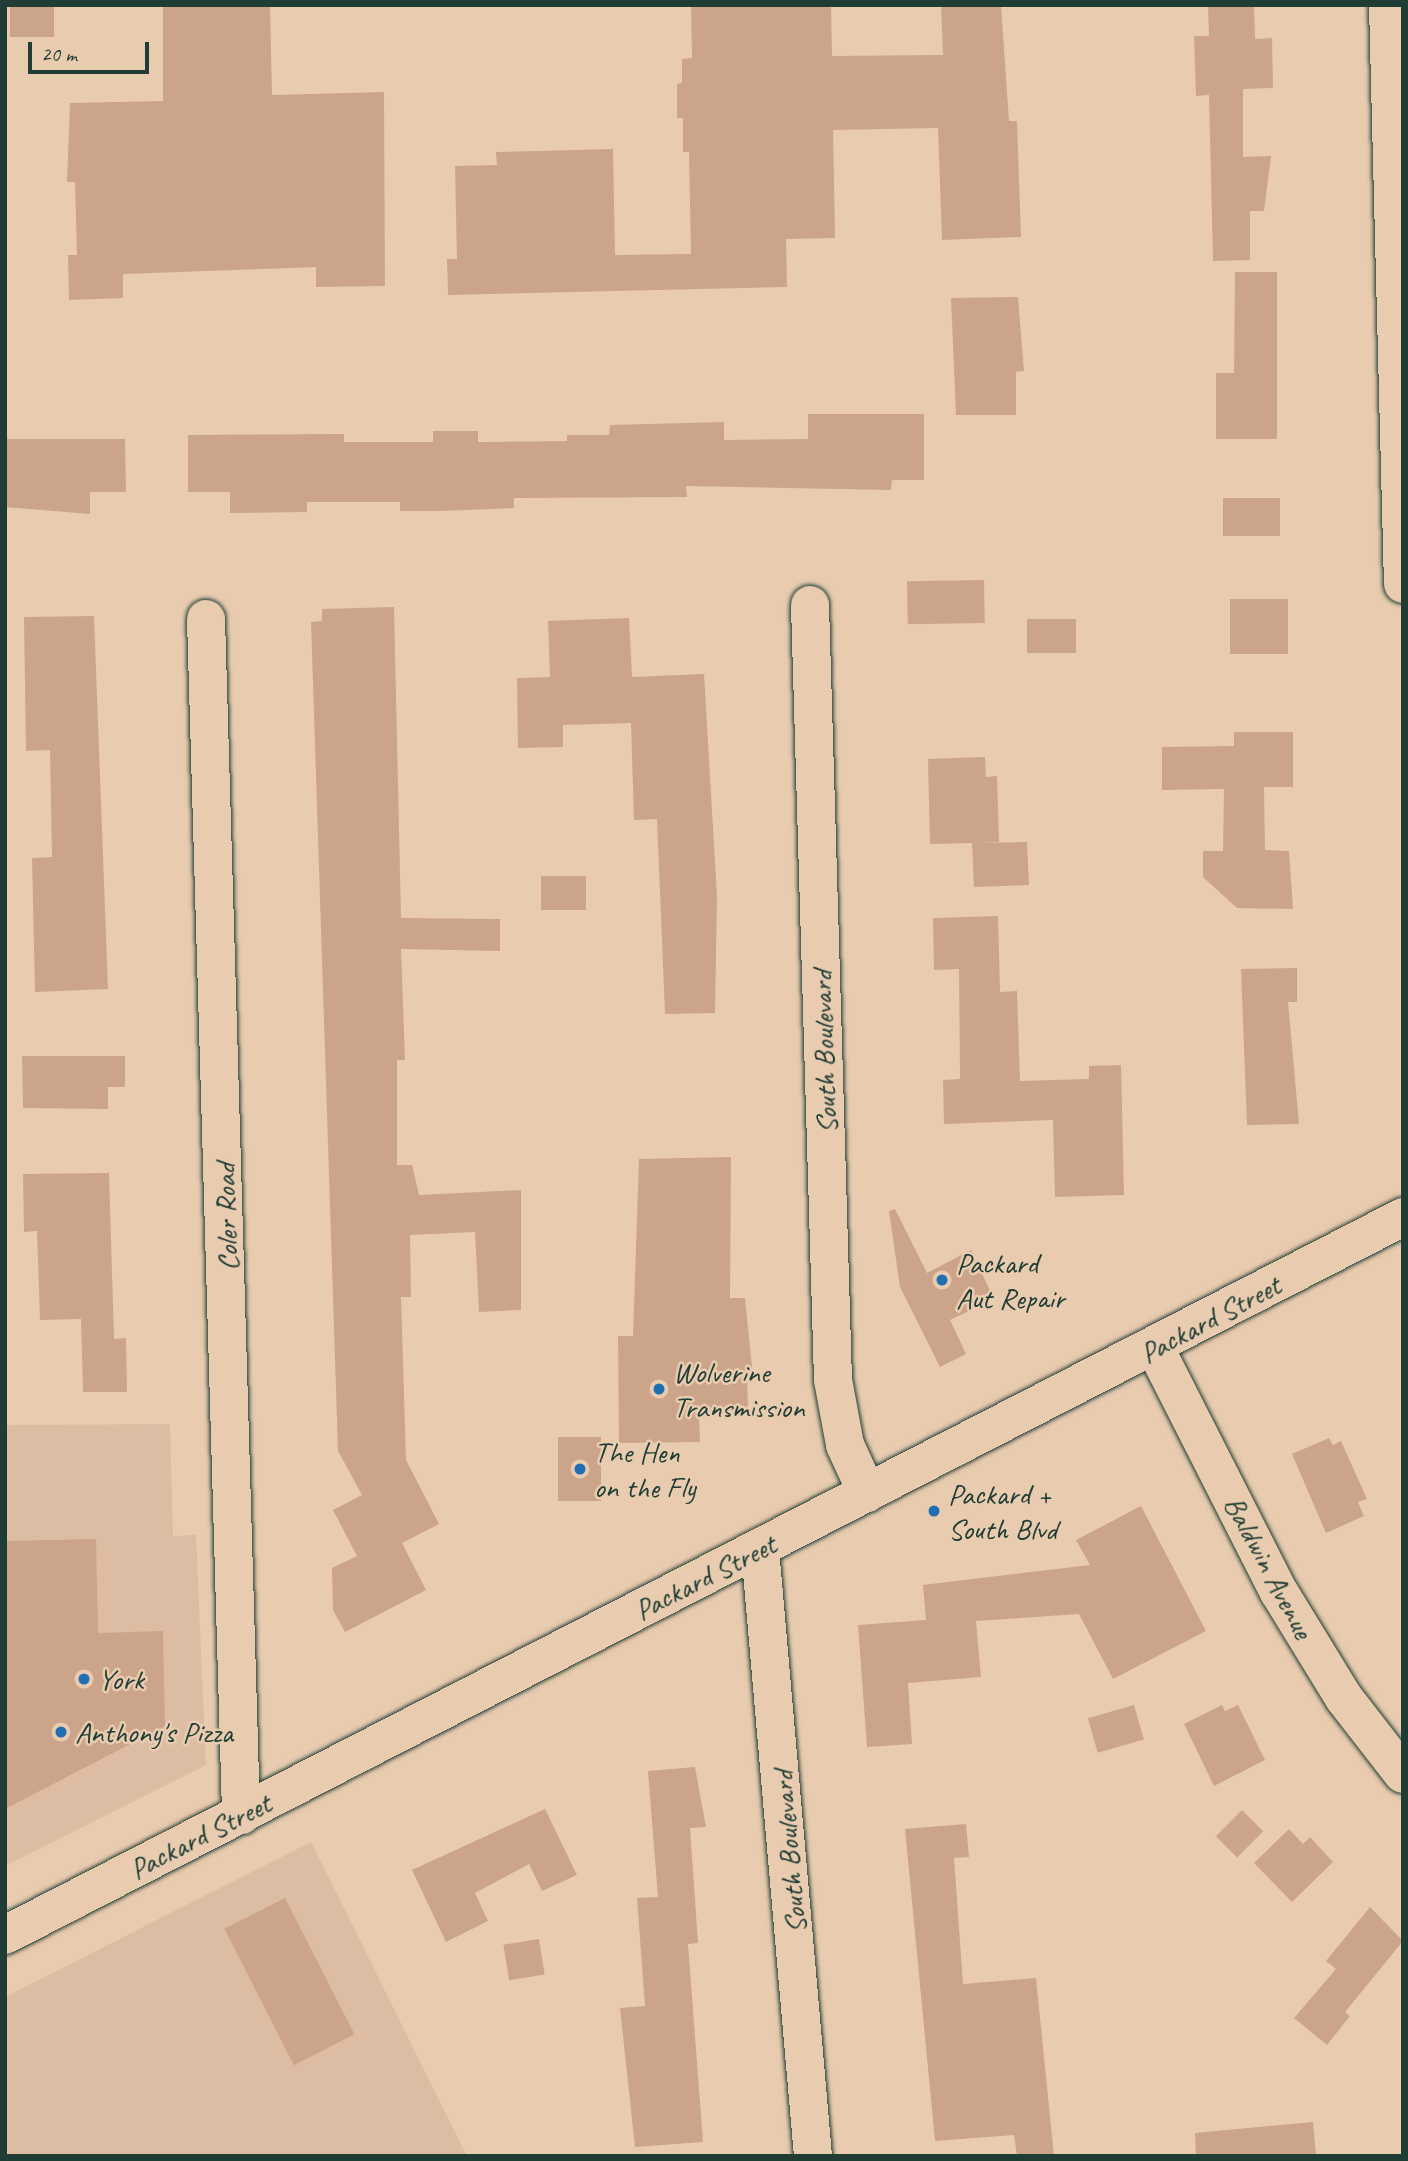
<!DOCTYPE html>
<style>
body{margin:0}
#map{position:relative;width:1408px;height:2161px;overflow:hidden;background:#e9ccb0;font-family:Caveat,sans-serif}
div>[style]{position:absolute}
[style*='--x']{left:calc(var(--x)*1px);top:calc(var(--y)*1px);width:calc(var(--w)*1px);rotate:calc(var(--a)*1deg)}
.built>*{inset:0;background:#dcbda3}
.building>*{inset:0;background:#cca48a;transform-origin:0 0}
.roads{filter:drop-shadow(0 0 2px #1f3d34) drop-shadow(0 0 2px #1f3d34)}
.street>*{height:38px;margin:-19px;padding:0 19px;transform-origin:19px;border-radius:19px;background:#e9ccb0}
.secondary>*{height:38px;margin:-19px;padding:0 19px;transform-origin:19px;border-radius:19px;background:#e9ccb0}
.dots>*{width:19px;height:19px;translate:-50% -50%;box-sizing:border-box;border:4px solid #e9ccb0;border-radius:50%}
span{translate:-50% -50%;white-space:nowrap;text-align:center;line-height:1.15;-webkit-text-stroke:5px #e9ccb0;paint-order:stroke}
.street-label{font-size:30px;color:#1f3d34}
.poi-label{font-size:30px;color:#1f3d34}
.left{translate:0 -50%;text-align:left}
.frame{position:absolute;inset:0;border:7px solid #1f3d34;pointer-events:none}
.scale{position:absolute;left:28px;top:42px;width:121px;height:32px;box-sizing:border-box;border:4px solid #1f3d34;border-top:0;padding-left:9px;font-size:21px;line-height:24px;white-space:nowrap;color:#1f3d34;-webkit-text-stroke:5px #e9ccb0;paint-order:stroke}
</style>
<div id="map">
<div class="built">
<i style="clip-path:polygon(170px 1424px,173px 1536px,196px 1535px,206px 1765px,5px 1866px,5px 1425px)"></i>
<i style="clip-path:polygon(311px 1842px,467px 2156px,5px 2156px,5px 1997px)"></i>
</div>
<div class="building">
<i style="left:10px;top:5px;width:44px;height:32px"></i>
<i style="clip-path:polygon(163px 5px,270px 5px,272px 95px,384px 92px,385px 286px,316px 287px,316px 267px,123px 274px,123px 298px,69px 300px,68px 255px,77px 255px,75px 182px,67px 182px,70px 103px,163px 101px)"></i>
<i style="clip-path:polygon(691px 5px,831px 5px,832px 56px,943px 55px,941px 5px,1001px 5px,1009px 121px,1017px 121px,1021px 237px,942px 240px,938px 128px,833px 130px,835px 238px,786px 239px,787px 287px,448px 295px,447px 259px,457px 259px,455px 166px,497px 165px,496px 152px,613px 149px,615px 255px,691px 254px,689px 152px,683px 152px,683px 118px,677px 118px,677px 84px,682px 83px,682px 59px,692px 58px)"></i>
<i style="clip-path:polygon(1208px 5px,1254px 5px,1255px 39px,1272px 38px,1273px 88px,1243px 89px,1243px 157px,1271px 156px,1264px 211px,1250px 211px,1250px 260px,1213px 261px,1209px 95px,1196px 96px,1194px 36px,1209px 36px)"></i>
<i style="clip-path:polygon(1235px 272px,1277px 272px,1277px 439px,1216px 439px,1216px 373px,1234px 373px)"></i>
<i style="clip-path:polygon(1018px 297px,1024px 371px,1016px 372px,1016px 415px,956px 415px,951px 298px)"></i>
<i style="clip-path:polygon(808px 414px,924px 414px,924px 480px,892px 480px,891px 490px,686px 486px,687px 497px,514px 498px,514px 508px,441px 511px,400px 511px,400px 502px,307px 502px,307px 512px,230px 513px,230px 492px,188px 492px,188px 435px,344px 434px,344px 442px,433px 442px,433px 431px,478px 431px,478px 442px,567px 441px,567px 435px,609px 435px,610px 425px,724px 422px,724px 440px,808px 439px)"></i>
<i style="clip-path:polygon(5px 439px,125px 439px,126px 492px,90px 492px,90px 514px,5px 507px)"></i>
<i style="left:1280px;top:498px;width:38px;height:57px;rotate:90deg"></i>
<i style="left:984px;top:580px;width:43px;height:77px;rotate:89deg"></i>
<i style="left:1230px;top:599px;width:58px;height:55px"></i>
<i style="clip-path:polygon(394px 607px,401px 918px,500px 919px,500px 951px,401px 949px,405px 1060px,397px 1060px,397px 1165px,412px 1165px,419px 1195px,521px 1190px,521px 1310px,479px 1312px,475px 1232px,410px 1235px,411px 1297px,401px 1297px,406px 1460px,439px 1524px,402px 1543px,426px 1590px,345px 1632px,333px 1610px,332px 1568px,357px 1556px,333px 1510px,362px 1495px,338px 1451px,311px 622px,322px 621px,322px 609px)"></i>
<i style="clip-path:polygon(94px 616px,108px 989px,35px 992px,32px 858px,52px 857px,50px 750px,26px 751px,24px 617px)"></i>
<i style="clip-path:polygon(629px 618px,632px 677px,704px 674px,717px 896px,715px 1013px,665px 1014px,657px 819px,634px 820px,631px 723px,563px 725px,563px 747px,518px 748px,517px 678px,550px 677px,548px 621px)"></i>
<i style="left:1076px;top:619px;width:34px;height:49px;rotate:90deg"></i>
<i style="clip-path:polygon(1234px 732px,1293px 732px,1293px 787px,1264px 787px,1265px 850px,1289px 851px,1293px 909px,1237px 908px,1203px 877px,1203px 851px,1223px 851px,1224px 789px,1162px 790px,1162px 747px,1234px 746px)"></i>
<i style="clip-path:polygon(985px 757px,986px 777px,997px 776px,999px 842px,976px 843px,1027px 842px,1029px 885px,974px 887px,972px 843px,930px 844px,928px 759px)"></i>
<i style="left:541px;top:876px;width:45px;height:34px"></i>
<i style="clip-path:polygon(998px 916px,1000px 992px,1017px 991px,1020px 1081px,1089px 1079px,1089px 1066px,1121px 1065px,1124px 1195px,1055px 1197px,1053px 1120px,944px 1124px,943px 1080px,960px 1079px,959px 969px,934px 970px,933px 918px)"></i>
<i style="clip-path:polygon(1297px 968px,1297px 1002px,1288px 1002px,1299px 1124px,1247px 1125px,1241px 969px)"></i>
<i style="clip-path:polygon(22px 1056px,125px 1056px,125px 1087px,108px 1087px,108px 1109px,23px 1108px)"></i>
<i style="clip-path:polygon(731px 1157px,730px 1298px,745px 1298px,753px 1377px,747px 1377px,748px 1405px,743px 1414px,699px 1415px,700px 1442px,619px 1443px,618px 1336px,633px 1336px,639px 1159px)"></i>
<i style="clip-path:polygon(109px 1173px,114px 1339px,126px 1338px,127px 1392px,83px 1392px,81px 1319px,40px 1320px,37px 1231px,24px 1232px,23px 1174px)"></i>
<i style="clip-path:polygon(895px 1209px,927px 1273px,971px 1250px,994px 1299px,950px 1320px,966px 1354px,940px 1367px,900px 1287px,889px 1211px)"></i>
<i style="left:558px;top:1437px;width:43px;height:64px"></i>
<i style="clip-path:polygon(1329px 1438px,1333px 1445px,1341px 1441px,1367px 1499px,1358px 1502px,1364px 1516px,1326px 1533px,1292px 1454px)"></i>
<i style="clip-path:polygon(1141px 1506px,1206px 1631px,1113px 1679px,1079px 1614px,976px 1621px,981px 1677px,908px 1683px,912px 1744px,867px 1747px,858px 1625px,926px 1620px,923px 1585px,1090px 1565px,1076px 1540px)"></i>
<i style="clip-path:polygon(96px 1539px,98px 1633px,163px 1631px,165px 1726px,5px 1809px,5px 1541px)"></i>
<i style="left:1134px;top:1705px;width:36px;height:48px;rotate:74deg"></i>
<i style="clip-path:polygon(1222px 1705px,1225px 1711px,1238px 1705px,1265px 1760px,1214px 1786px,1184px 1724px)"></i>
<i style="clip-path:polygon(695px 1767px,706px 1827px,690px 1828px,698px 1943px,688px 1944px,703px 2142px,635px 2147px,620px 2008px,645px 2006px,637px 1898px,658px 1897px,648px 1771px)"></i>
<i style="clip-path:polygon(545px 1809px,577px 1875px,542px 1891px,529px 1864px,475px 1893px,488px 1921px,446px 1942px,412px 1870px)"></i>
<i style="left:1242px;top:1810px;width:30px;height:37px;rotate:45deg"></i>
<i style="clip-path:polygon(966px 1824px,969px 1857px,954px 1858px,963px 1984px,1036px 1978px,1054px 2156px,1017px 2156px,1014px 2135px,935px 2141px,905px 1829px)"></i>
<i style="clip-path:polygon(1289px 1829px,1303px 1844px,1310px 1837px,1333px 1862px,1292px 1902px,1254px 1863px)"></i>
<i style="left:285px;top:1898px;width:153px;height:68px;rotate:63deg"></i>
<i style="clip-path:polygon(1370px 1907px,1403px 1941px,1345px 2012px,1350px 2016px,1327px 2045px,1294px 2018px,1336px 1969px,1326px 1961px)"></i>
<i style="left:539px;top:1939px;width:36px;height:36px;rotate:81deg"></i>
<i style="clip-path:polygon(1313px 2122px,1316px 2156px,1196px 2156px,1195px 2133px)"></i>
</div>
<div class="roads">
<div class="street">
<i style="--x:1388;--y:5;--w:579;--a:88.52"></i>
<i style="--x:810;--y:605;--w:775;--a:88.3"></i>
<i style="--x:833;--y:1380;--w:66;--a:79.5"></i>
<i style="--x:845;--y:1445;--w:53;--a:65.4"></i>
<i style="--x:206;--y:619;--w:1197;--a:88.32"></i>
<i style="--x:1155;--y:1348;--w:274;--a:63.1"></i>
<i style="--x:1279;--y:1592;--w:124;--a:58.5"></i>
<i style="--x:1344;--y:1698;--w:96;--a:52.2"></i>
<i style="--x:760;--y:1549;--w:609;--a:85.01"></i>
</div>
<div class="secondary">
<i style="--x:5;--y:1935;--w:1572;--a:-27.18"></i>
</div>
</div>
<div class="dots">
<i style="left:942px;top:1280px;background:#1f6fb2"></i>
<i style="left:659px;top:1389px;background:#1f6fb2"></i>
<i style="left:580px;top:1469px;background:#1f6fb2"></i>
<i style="left:934px;top:1511px;background:#1f6fb2"></i>
<i style="left:84px;top:1679px;background:#1f6fb2"></i>
<i style="left:61px;top:1732px;background:#1f6fb2"></i>
</div>
<div class="street-label">
<span style="left:824px;top:1052px;rotate:-92deg">South Boulevard</span>
<span style="left:226px;top:1217px;rotate:-92deg">Coler Road</span>
<span style="left:1210px;top:1319px;rotate:-28deg">Packard Street</span>
<span style="left:1269px;top:1567px;rotate:62deg">Baldwin Avenue</span>
<span style="left:705px;top:1577px;rotate:-27deg">Packard Street</span>
<span style="left:200px;top:1836px;rotate:-27deg">Packard Street</span>
<span style="left:789px;top:1852px;rotate:-95deg">South Boulevard</span>
</div>
<div class="poi-label">
<span class="left" style="left:956px;top:1280px">Packard<br>Aut Repair</span>
<span class="left" style="left:673px;top:1389px">Wolverine<br>Transmission</span>
<span class="left" style="left:594px;top:1469px">The Hen<br>on the Fly</span>
<span class="left" style="left:948px;top:1511px">Packard +<br>South Blvd</span>
<span class="left" style="left:98px;top:1679px">York</span>
<span class="left" style="left:75px;top:1732px">Anthony's Pizza</span>
</div>
<div class="frame"></div>
<div class="scale">20 m</div>
</div>
